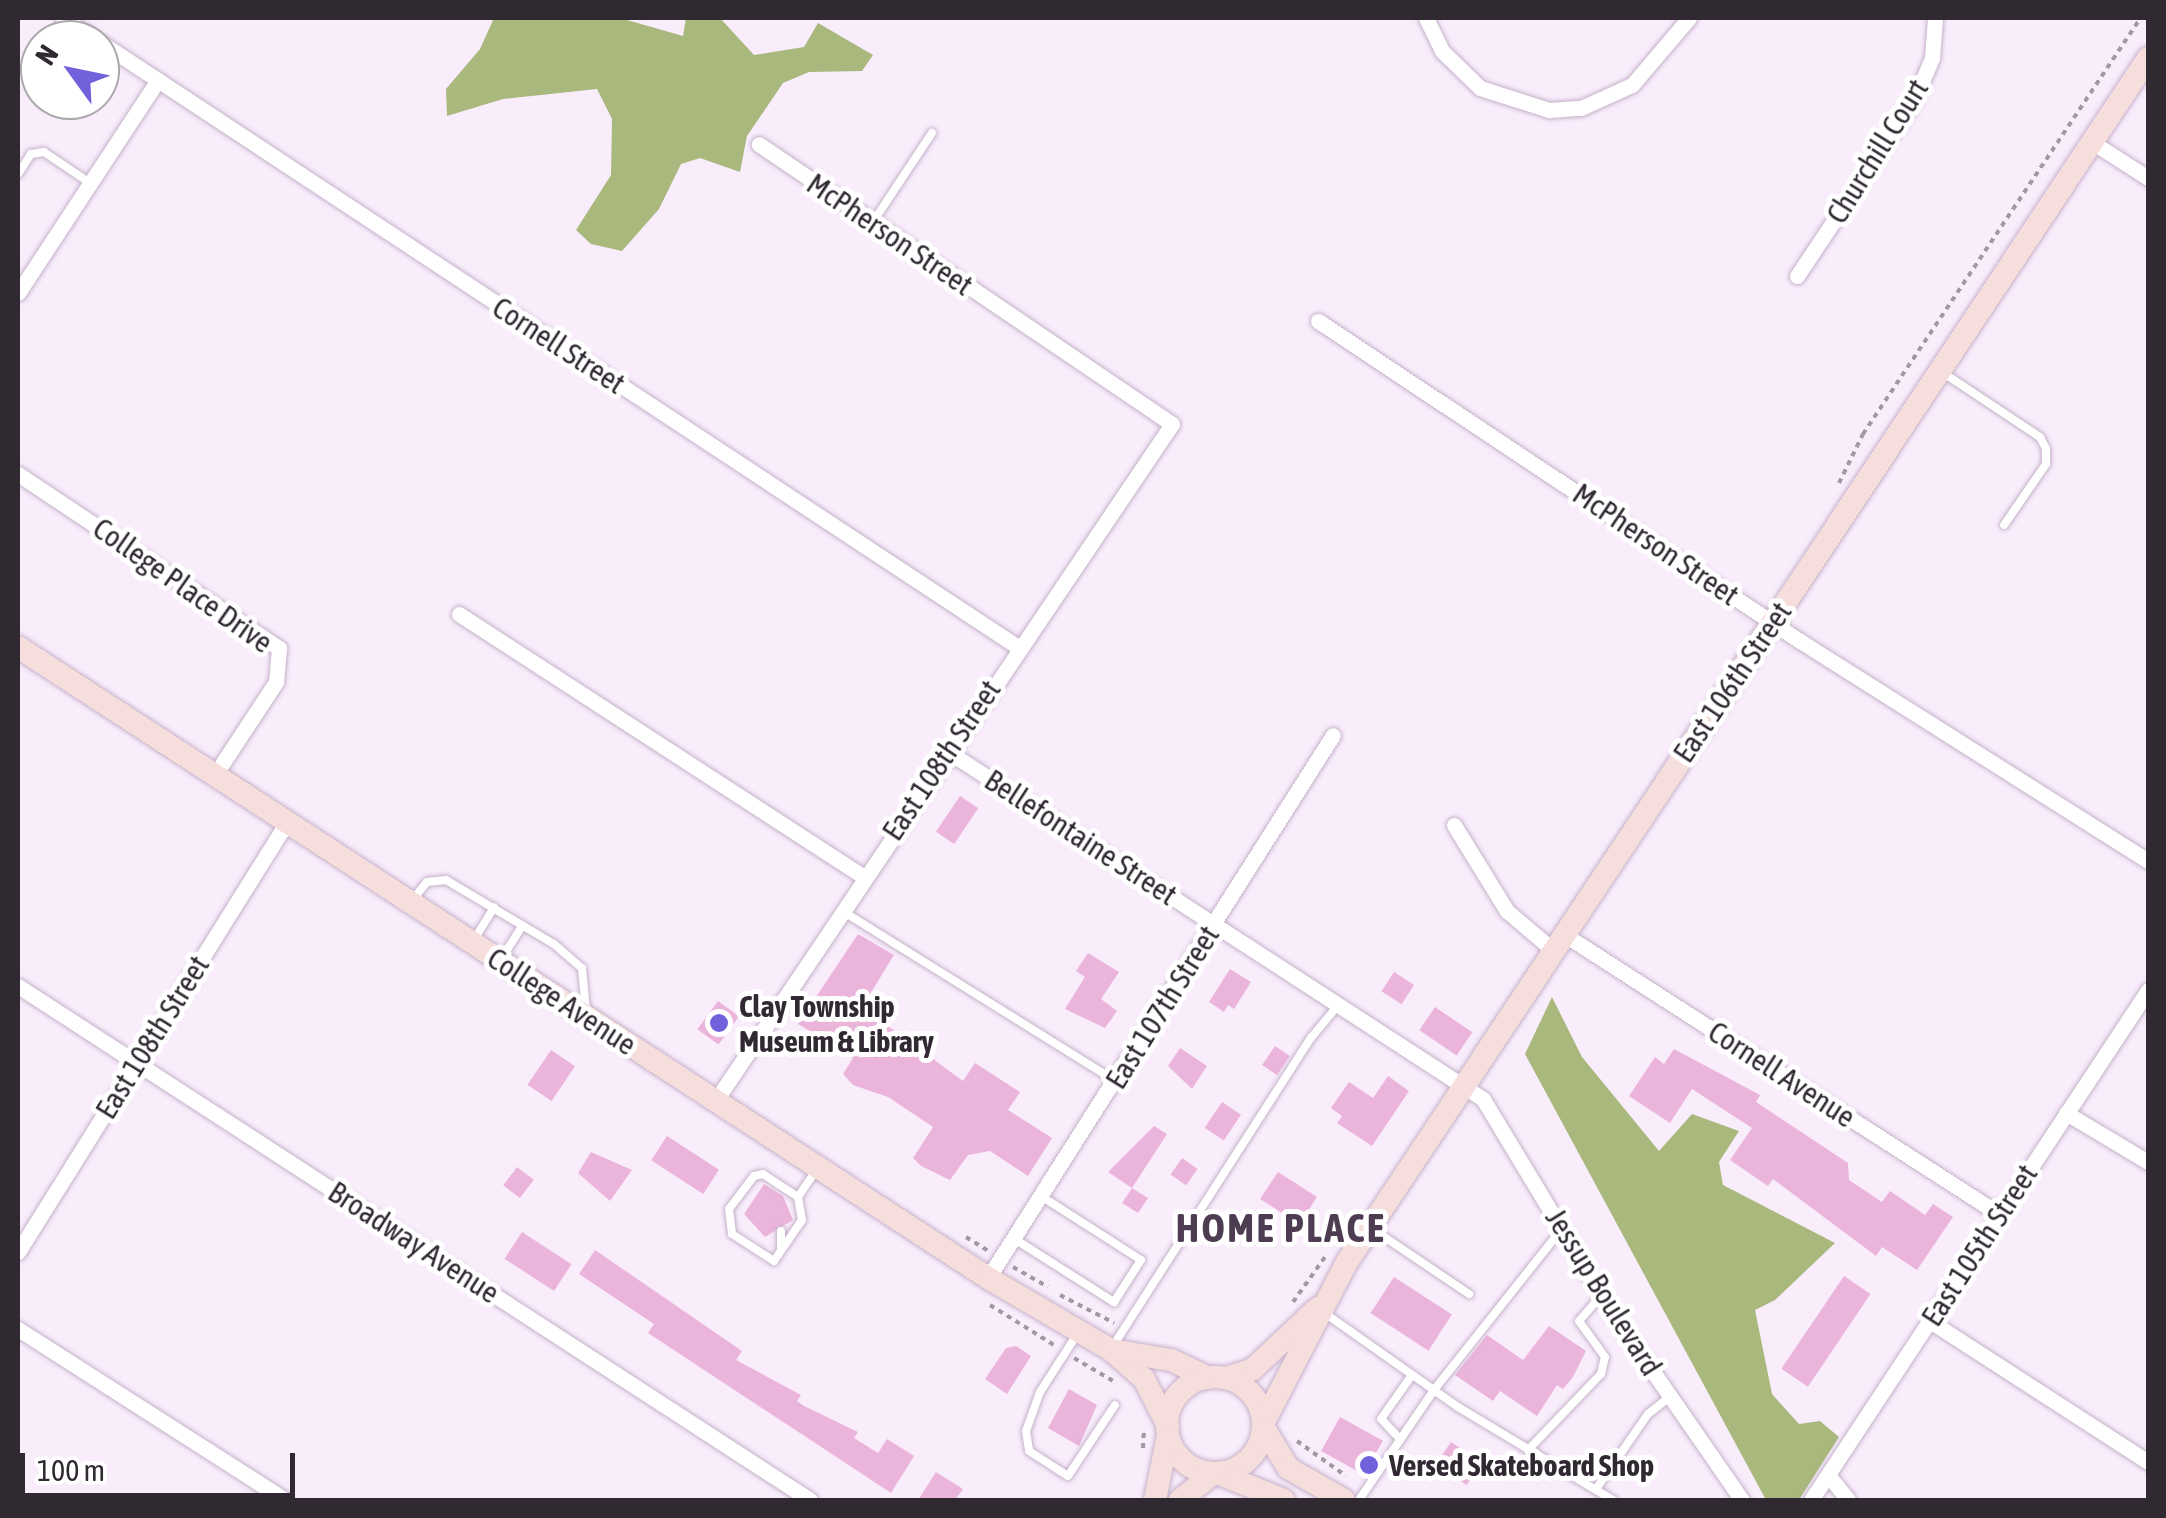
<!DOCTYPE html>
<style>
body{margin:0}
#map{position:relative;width:2166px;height:1518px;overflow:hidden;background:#f9edfc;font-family:"Asap Condensed",sans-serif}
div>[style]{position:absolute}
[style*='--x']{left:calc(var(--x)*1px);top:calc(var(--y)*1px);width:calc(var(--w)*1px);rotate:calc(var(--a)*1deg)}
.forest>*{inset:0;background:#a9b87c}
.building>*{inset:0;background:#ebb4db;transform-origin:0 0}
.path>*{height:4px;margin-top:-2px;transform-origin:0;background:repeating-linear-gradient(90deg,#a198a4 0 5px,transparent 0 10px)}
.roads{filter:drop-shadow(0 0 2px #c6b2ca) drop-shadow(0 0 2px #c6b2ca)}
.lane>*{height:8px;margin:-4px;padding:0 4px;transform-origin:4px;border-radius:4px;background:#fff}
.street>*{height:15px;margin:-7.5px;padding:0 7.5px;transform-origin:7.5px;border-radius:7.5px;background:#fff}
.secondary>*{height:22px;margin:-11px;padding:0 11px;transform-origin:11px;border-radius:11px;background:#f6dedc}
.secondary>.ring{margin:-11px;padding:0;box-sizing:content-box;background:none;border:22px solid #f6dedc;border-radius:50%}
.dots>*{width:28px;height:28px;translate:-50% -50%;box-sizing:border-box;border:5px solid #fff;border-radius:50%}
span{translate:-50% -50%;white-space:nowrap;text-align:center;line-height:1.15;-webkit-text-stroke:10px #fff;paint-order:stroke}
.street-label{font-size:30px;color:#302932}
.poi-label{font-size:30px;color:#302932;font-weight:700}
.left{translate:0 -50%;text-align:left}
.district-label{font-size:40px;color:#4e3d52;font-weight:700;letter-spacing:2.5px}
.frame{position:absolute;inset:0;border:20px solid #302932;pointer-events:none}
.north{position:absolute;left:20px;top:20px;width:100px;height:100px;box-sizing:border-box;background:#fff;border:2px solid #aca9ad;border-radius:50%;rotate:303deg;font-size:28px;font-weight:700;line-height:40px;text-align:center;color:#302932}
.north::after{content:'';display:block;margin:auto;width:35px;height:45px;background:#7162dc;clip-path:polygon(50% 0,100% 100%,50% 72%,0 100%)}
.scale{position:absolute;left:20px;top:1453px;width:275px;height:45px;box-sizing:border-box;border:5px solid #302932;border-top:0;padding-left:12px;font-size:30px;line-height:35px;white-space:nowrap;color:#302932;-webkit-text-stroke:8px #fff;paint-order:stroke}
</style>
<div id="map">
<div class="forest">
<i style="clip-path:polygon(494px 18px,620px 18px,683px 36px,686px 18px,720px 18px,754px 55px,804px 47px,818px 23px,873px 55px,862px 71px,809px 72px,783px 83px,747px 136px,740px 172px,700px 158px,681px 164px,659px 209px,622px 251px,591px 244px,576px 230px,611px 175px,612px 119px,597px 89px,503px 99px,447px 116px,446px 89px,480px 49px)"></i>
<i style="clip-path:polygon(1552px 997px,1582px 1057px,1659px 1151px,1692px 1114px,1739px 1131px,1719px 1162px,1723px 1185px,1835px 1243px,1775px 1300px,1755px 1310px,1772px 1394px,1799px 1424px,1820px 1421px,1839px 1437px,1799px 1500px,1766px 1500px,1525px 1054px)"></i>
</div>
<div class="building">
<i style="left:960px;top:796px;width:22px;height:43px;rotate:34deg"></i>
<i style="clip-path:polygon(858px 934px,894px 955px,862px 1007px,963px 1081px,975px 1063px,1020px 1092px,1008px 1110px,1052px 1138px,1028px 1176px,990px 1151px,968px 1155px,950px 1180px,921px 1166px,913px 1158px,933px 1127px,888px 1097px,853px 1085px,843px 1074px,853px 1058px,798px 1024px)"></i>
<i style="clip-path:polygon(1088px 953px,1119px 972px,1101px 999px,1117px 1011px,1105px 1028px,1065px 1009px,1085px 977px,1076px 971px)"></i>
<i style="clip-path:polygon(1230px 969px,1251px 982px,1234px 1009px,1228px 1005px,1224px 1012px,1209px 1002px)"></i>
<i style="left:1394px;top:972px;width:24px;height:23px;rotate:33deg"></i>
<i style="left:718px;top:1001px;width:26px;height:35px;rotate:36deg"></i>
<i style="left:1435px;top:1007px;width:45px;height:28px;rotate:34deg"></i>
<i style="left:1275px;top:1046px;width:18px;height:23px;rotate:34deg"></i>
<i style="clip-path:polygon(1180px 1048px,1207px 1066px,1192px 1089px,1168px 1066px)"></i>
<i style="clip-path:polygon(1674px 1049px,1760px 1095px,1756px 1102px,1848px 1163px,1849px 1180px,1882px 1202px,1890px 1191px,1925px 1215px,1933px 1204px,1953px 1217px,1917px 1270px,1882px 1247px,1876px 1256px,1773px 1179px,1768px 1186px,1730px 1160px,1752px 1128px,1692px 1089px,1670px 1123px,1629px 1096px,1655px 1057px,1664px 1064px)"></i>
<i style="left:551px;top:1050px;width:29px;height:42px;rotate:34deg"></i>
<i style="clip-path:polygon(1388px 1076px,1409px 1091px,1372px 1146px,1337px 1123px,1342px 1116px,1331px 1108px,1349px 1082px,1373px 1098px)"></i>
<i style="left:1222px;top:1102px;width:23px;height:31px;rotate:34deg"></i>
<i style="clip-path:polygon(1154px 1126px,1167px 1134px,1132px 1188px,1148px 1198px,1138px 1213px,1122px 1203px,1132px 1188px,1108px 1172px)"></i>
<i style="left:667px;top:1136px;width:62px;height:29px;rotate:33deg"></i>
<i style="clip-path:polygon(591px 1152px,632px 1170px,610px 1201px,578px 1173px)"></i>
<i style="left:1182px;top:1158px;width:19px;height:20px;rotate:35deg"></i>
<i style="left:517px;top:1167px;width:21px;height:23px;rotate:37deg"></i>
<i style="clip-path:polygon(1278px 1172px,1317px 1197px,1305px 1216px,1296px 1209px,1290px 1218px,1260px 1199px)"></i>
<i style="clip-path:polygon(764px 1184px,783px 1196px,793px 1220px,765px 1237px,744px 1214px)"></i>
<i style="left:522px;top:1232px;width:59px;height:32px;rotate:33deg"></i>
<i style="clip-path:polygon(595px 1250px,742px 1351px,736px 1360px,801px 1395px,797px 1401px,804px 1406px,858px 1432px,854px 1438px,878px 1453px,887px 1439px,914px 1456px,891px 1493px,648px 1333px,654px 1324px,579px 1274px)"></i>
<i style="left:1844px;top:1276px;width:32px;height:112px;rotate:34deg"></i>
<i style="left:1394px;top:1277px;width:69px;height:43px;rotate:33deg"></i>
<i style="clip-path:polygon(1549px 1326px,1586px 1351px,1573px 1377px,1563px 1389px,1557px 1385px,1537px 1416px,1500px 1391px,1493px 1401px,1455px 1375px,1487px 1335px,1523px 1360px)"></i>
<i style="clip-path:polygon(1016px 1346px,1031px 1356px,1007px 1394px,985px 1379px,1006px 1348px)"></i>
<i style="clip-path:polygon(1069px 1389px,1097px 1405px,1079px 1446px,1048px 1428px)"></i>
<i style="left:1340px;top:1417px;width:49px;height:39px;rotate:29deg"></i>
<i style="left:1451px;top:1442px;width:37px;height:27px;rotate:34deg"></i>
<i style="clip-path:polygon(936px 1472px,963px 1489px,955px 1500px,918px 1500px)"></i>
</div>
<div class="path">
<i style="--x:1839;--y:483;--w:55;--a:-63.9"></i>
<i style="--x:1863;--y:434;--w:500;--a:-56.3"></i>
<i style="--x:966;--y:1237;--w:26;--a:32"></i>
<i style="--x:1013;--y:1267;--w:40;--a:29.7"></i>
<i style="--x:1060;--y:1295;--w:61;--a:27.4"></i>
<i style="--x:1293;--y:1302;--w:55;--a:-54.6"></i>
<i style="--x:990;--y:1305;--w:75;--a:32"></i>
<i style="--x:1074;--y:1358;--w:45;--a:30.5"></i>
<i style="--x:1297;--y:1441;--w:60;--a:35.5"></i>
<i style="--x:1143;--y:1448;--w:20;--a:-87"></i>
</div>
<div class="roads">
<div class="lane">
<i style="--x:18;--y:174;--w:24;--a:-57"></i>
<i style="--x:31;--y:154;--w:13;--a:-9"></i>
<i style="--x:44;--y:152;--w:55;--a:34"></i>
<i style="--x:873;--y:222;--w:107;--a:-56.5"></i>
<i style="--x:1942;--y:372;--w:118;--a:33.6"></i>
<i style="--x:2040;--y:437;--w:13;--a:63"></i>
<i style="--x:2046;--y:449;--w:15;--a:90"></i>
<i style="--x:2046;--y:464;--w:74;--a:124.5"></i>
<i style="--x:412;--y:900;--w:23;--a:-50"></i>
<i style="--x:427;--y:882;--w:19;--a:-6"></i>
<i style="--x:446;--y:880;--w:126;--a:30.7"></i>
<i style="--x:554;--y:944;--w:37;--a:41"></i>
<i style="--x:582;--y:968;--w:43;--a:84.7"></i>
<i style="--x:844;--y:912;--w:316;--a:31.9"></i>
<i style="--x:475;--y:938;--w:36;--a:-58"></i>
<i style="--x:501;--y:959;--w:40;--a:-57.1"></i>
<i style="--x:798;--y:1197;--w:42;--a:-146.7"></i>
<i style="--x:763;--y:1174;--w:9;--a:167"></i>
<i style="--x:754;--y:1176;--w:41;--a:127.1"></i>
<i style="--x:729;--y:1209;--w:25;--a:83"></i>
<i style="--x:732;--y:1234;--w:50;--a:32.7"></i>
<i style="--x:774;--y:1261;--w:50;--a:-55.7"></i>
<i style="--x:802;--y:1220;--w:23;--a:-100"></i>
<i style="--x:798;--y:1197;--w:30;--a:-56"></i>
<i style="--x:1374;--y:1230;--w:115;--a:34"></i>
<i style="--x:781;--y:1231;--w:18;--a:90"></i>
<i style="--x:1013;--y:1238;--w:120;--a:32.4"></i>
<i style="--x:1114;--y:1302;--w:50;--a:-57.3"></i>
<i style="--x:1141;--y:1260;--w:119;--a:-147.4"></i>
<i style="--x:1326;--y:1314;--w:161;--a:35.2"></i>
<i style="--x:1458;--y:1407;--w:181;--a:31"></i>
<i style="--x:1076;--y:1336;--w:67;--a:122.7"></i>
<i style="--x:1040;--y:1392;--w:41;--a:109.7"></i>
<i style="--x:1026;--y:1431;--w:20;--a:81"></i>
<i style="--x:1029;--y:1451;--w:46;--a:32.7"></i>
<i style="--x:1068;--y:1476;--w:85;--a:-56.5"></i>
<i style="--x:1113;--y:1346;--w:366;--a:-57.3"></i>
<i style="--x:1311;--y:1038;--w:44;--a:-50.5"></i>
<i style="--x:1399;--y:1438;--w:26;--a:-133"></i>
<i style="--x:1381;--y:1419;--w:54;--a:-54.8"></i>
<i style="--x:1528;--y:1450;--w:105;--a:-46.2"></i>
<i style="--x:1601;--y:1374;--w:17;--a:-77"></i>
<i style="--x:1605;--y:1357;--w:44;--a:-125.8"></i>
<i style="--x:1579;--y:1321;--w:35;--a:-49"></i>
<i style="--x:1596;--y:1489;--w:91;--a:-55.3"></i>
<i style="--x:1648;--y:1414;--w:28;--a:-38"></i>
<i style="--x:1359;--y:1500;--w:133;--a:-55.7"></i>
<i style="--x:1434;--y:1390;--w:203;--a:-51.6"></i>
</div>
<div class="street">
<i style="--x:63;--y:18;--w:40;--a:32.9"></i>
<i style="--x:1426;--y:18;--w:37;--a:64"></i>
<i style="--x:1442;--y:51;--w:53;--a:44.2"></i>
<i style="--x:1480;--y:88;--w:72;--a:17.7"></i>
<i style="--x:1549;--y:110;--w:32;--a:-4"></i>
<i style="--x:1581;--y:108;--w:56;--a:-24.3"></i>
<i style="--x:1632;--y:85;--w:88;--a:-49.6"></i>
<i style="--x:100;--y:42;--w:1099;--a:33.39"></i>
<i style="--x:2092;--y:142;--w:67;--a:32.7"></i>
<i style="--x:1797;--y:276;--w:209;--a:-56.3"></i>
<i style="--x:1913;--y:102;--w:48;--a:-66.6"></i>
<i style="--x:1932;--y:58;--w:40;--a:-85.7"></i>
<i style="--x:18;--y:293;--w:255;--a:-56.7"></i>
<i style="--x:1318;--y:321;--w:579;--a:33.58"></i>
<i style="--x:1800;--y:641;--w:412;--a:32.3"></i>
<i style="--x:18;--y:474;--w:314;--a:33.7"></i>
<i style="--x:279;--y:648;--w:34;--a:95"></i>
<i style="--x:276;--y:682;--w:109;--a:123.4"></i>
<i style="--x:459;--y:614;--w:481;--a:33"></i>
<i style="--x:947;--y:751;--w:639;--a:32.99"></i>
<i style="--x:1483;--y:1099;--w:248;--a:58.9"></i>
<i style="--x:1611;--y:1311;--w:230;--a:55.3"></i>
<i style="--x:1454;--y:825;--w:101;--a:58.4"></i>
<i style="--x:1507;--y:911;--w:62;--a:40.4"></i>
<i style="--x:1565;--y:935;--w:516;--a:32.74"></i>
<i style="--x:18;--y:986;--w:944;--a:32.98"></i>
<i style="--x:716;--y:1100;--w:815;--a:-56"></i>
<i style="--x:1172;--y:424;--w:499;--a:-145.9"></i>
<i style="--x:2066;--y:1113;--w:96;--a:30.9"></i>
<i style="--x:18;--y:1252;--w:507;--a:-57.97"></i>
<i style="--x:988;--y:1278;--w:643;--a:-57.57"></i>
<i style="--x:1930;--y:1321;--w:260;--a:32.9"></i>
<i style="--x:18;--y:1329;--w:317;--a:32.6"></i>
<i style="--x:1828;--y:1475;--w:32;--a:51"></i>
<i style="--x:1811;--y:1500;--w:611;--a:-56.54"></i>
</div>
<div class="secondary">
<i style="--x:18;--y:647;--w:1157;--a:33.04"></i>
<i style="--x:988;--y:1278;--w:143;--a:30.3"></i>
<i style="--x:1111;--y:1350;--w:44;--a:41.3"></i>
<i style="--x:1144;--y:1379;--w:53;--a:62.9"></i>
<i style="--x:1111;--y:1350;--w:61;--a:9.5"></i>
<i style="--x:1171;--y:1360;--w:42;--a:25.3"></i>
<i class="ring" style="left:1167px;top:1377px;width:74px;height:74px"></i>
<i style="--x:1226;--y:1378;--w:28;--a:-18"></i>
<i style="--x:1253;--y:1369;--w:89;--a:-43.2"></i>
<i style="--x:1264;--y:1422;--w:180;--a:-62.6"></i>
<i style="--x:1347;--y:1262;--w:1446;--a:-56.36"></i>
<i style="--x:1264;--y:1428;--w:47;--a:59"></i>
<i style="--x:1288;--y:1468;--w:64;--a:29.7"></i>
<i style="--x:1217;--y:1473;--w:72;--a:21.9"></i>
<i style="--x:1155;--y:1500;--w:66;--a:-78.7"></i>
<i style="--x:1180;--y:1500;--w:43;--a:-38.5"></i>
</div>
</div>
<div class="dots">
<i style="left:719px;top:1023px;background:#7162dc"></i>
<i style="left:1369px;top:1465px;background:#7162dc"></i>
</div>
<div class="street-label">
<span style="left:1877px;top:151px;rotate:-58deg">Churchill Court</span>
<span style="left:890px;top:234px;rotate:34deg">McPherson Street</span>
<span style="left:559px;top:345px;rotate:33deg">Cornell Street</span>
<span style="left:1656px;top:544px;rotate:34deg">McPherson Street</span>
<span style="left:183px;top:585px;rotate:35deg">College Place Drive</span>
<span style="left:1732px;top:682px;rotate:-56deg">East 106th Street</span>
<span style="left:941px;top:760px;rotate:-56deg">East 108th Street</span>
<span style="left:1081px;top:837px;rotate:33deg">Bellefontaine Street</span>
<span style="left:562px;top:1001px;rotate:33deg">College Avenue</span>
<span style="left:1162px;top:1007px;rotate:-58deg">East 107th Street</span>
<span style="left:152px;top:1037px;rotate:-58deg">East 108th Street</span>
<span style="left:1782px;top:1074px;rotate:33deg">Cornell Avenue</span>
<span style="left:414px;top:1242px;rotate:33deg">Broadway Avenue</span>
<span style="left:1979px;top:1245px;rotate:-57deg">East 105th Street</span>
<span style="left:1604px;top:1292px;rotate:58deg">Jessup Boulevard</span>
</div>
<div class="poi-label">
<span class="left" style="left:739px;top:1023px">Clay Township<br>Museum &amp; Library</span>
<span class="left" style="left:1389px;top:1465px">Versed Skateboard Shop</span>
</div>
<div class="district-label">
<span style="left:1281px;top:1228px">HOME PLACE</span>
</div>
<div class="frame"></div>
<div class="north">N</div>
<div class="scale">100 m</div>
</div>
